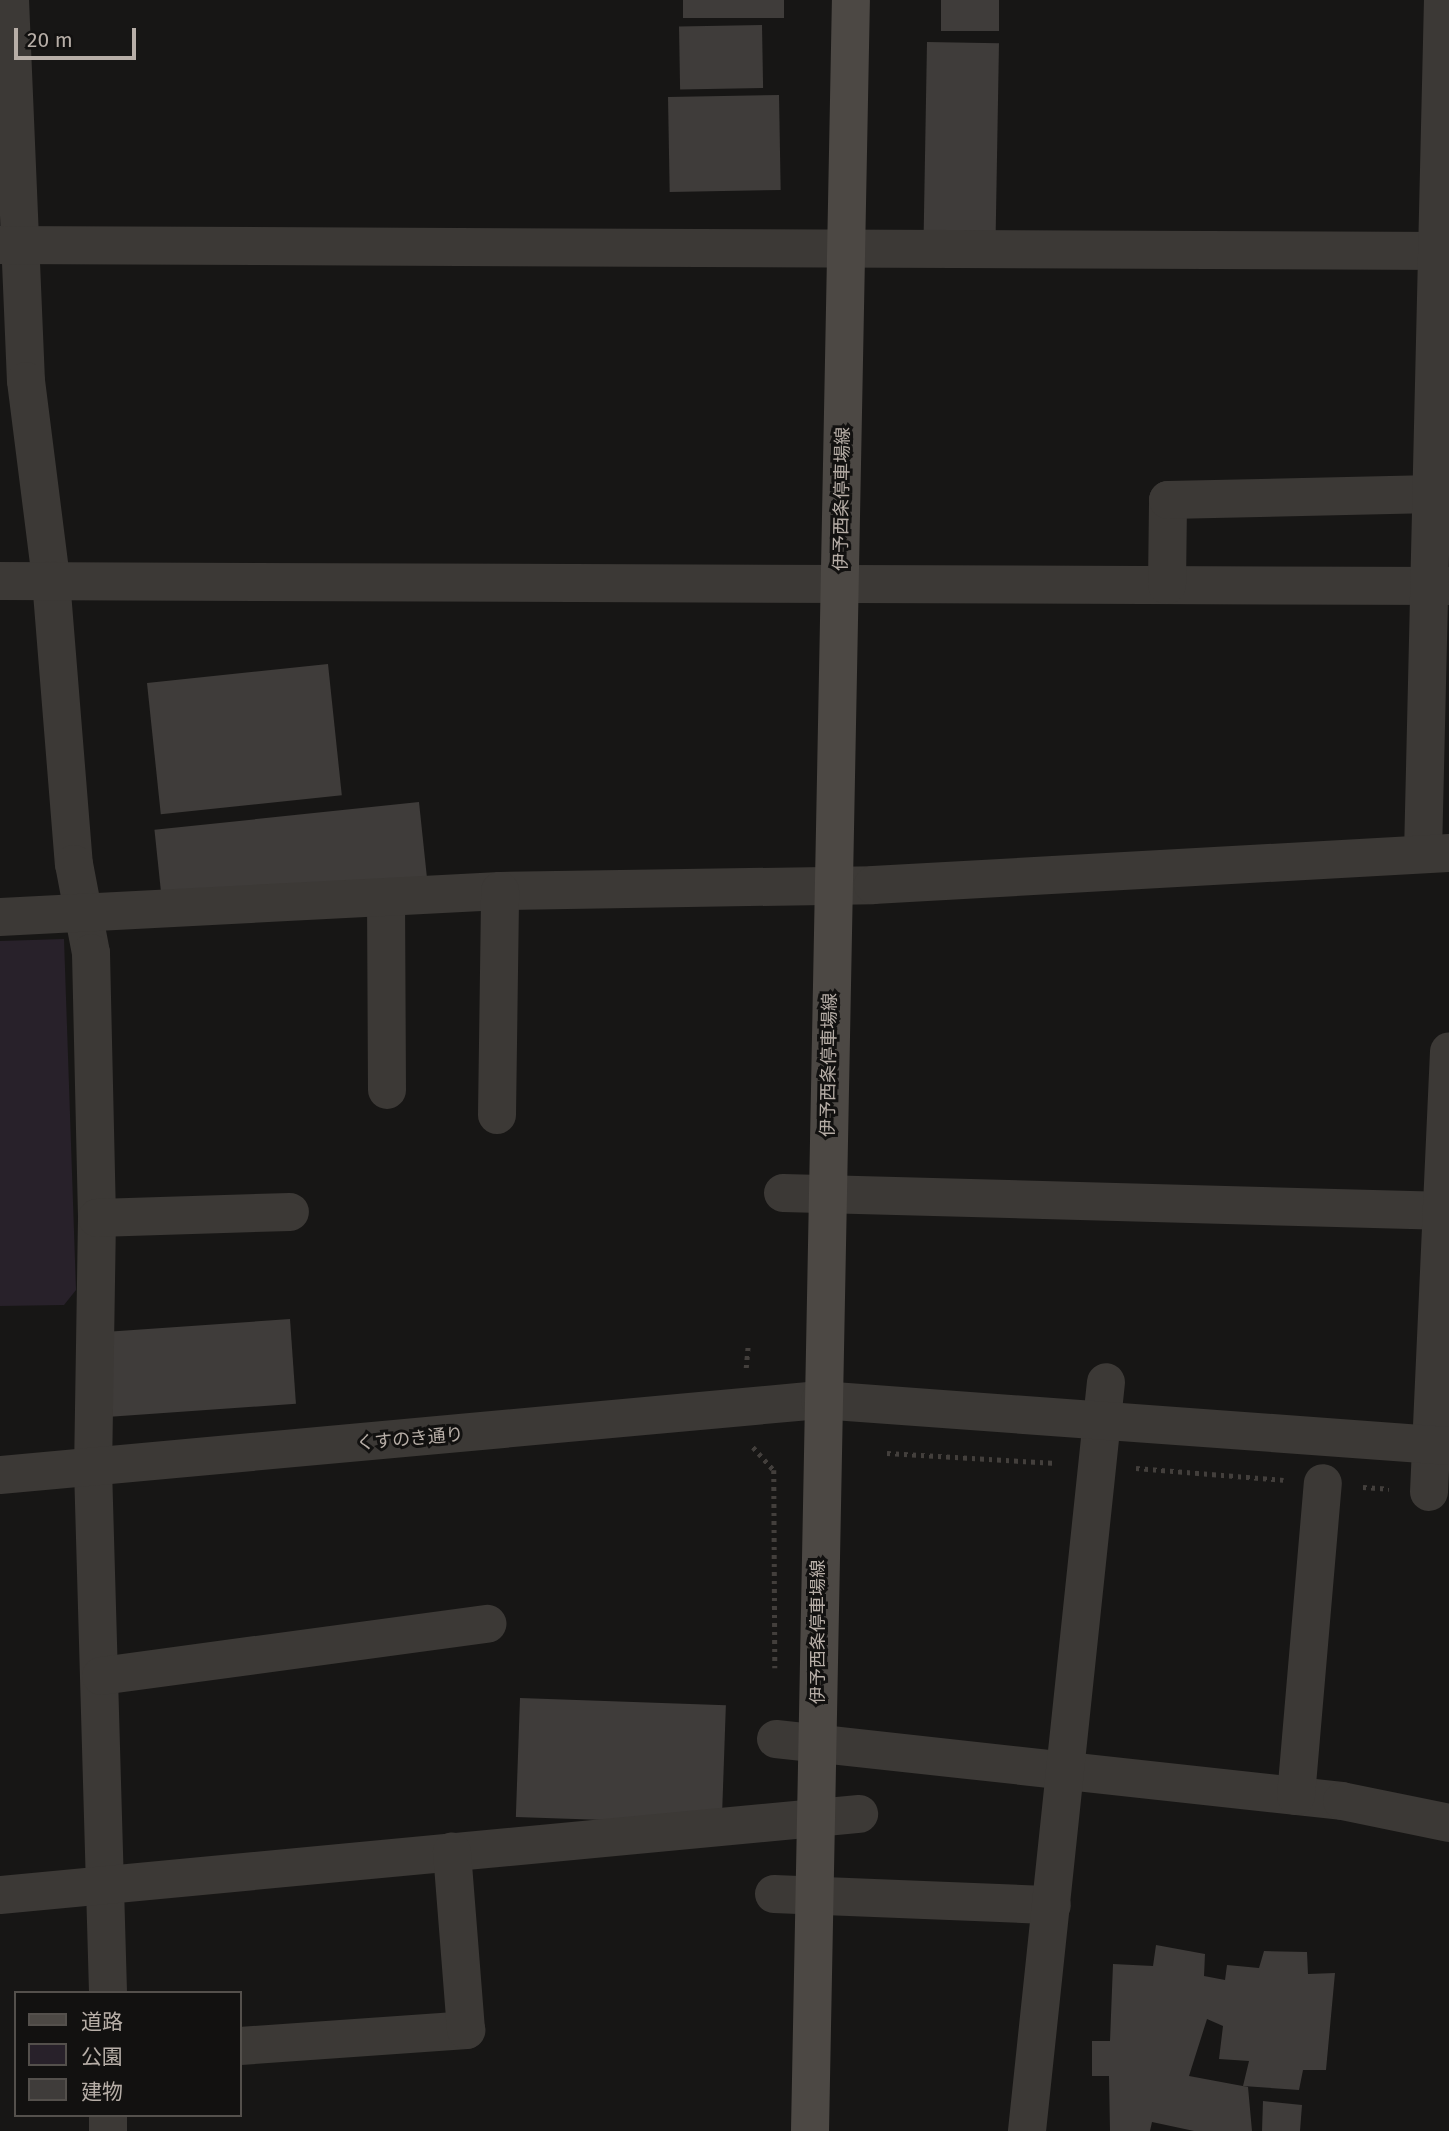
<!DOCTYPE html>
<meta charset="utf-8">
<style>
body{margin:0}
#map{position:relative;width:1449px;height:2131px;overflow:hidden;background:#171615;font-family:"Fira Sans","Noto Sans JP",sans-serif}
div>[style]{position:absolute}
[style*='--x']{left:calc(var(--x)*1px);top:calc(var(--y)*1px);width:calc(var(--w)*1px);rotate:calc(var(--a)*1deg)}
.green>*{inset:0;background:#28212a}
.building>*{inset:0;background:#3f3c3a;transform-origin:0 0}
.path>*{height:4.5px;margin-top:-2.25px;transform-origin:0;background:repeating-linear-gradient(90deg,#433f3c 0 3.5px,transparent 0 8.5px)}
.minor>*{height:38px;margin:-19px;padding:0 19px;transform-origin:19px;border-radius:19px;background:#3c3936}
.tertiary>*{height:38px;margin:-19px;padding:0 19px;transform-origin:19px;border-radius:19px;background:#3c3936}
.secondary>*{height:38px;margin:-19px;padding:0 19px;transform-origin:19px;border-radius:19px;background:#4c4844}
span{translate:-50% -50%;white-space:nowrap;text-align:center;line-height:1.15;-webkit-text-stroke:6px #121110;paint-order:stroke}
.street-label{font-size:18px;color:#b7aea7}
.legend{position:absolute;left:14px;top:1991px;width:228px;height:126px;box-sizing:border-box;background:#121110;border:2px solid #54504c;margin:0;padding:9px 12px;list-style:none;font-size:21px;color:#b7aea7}
.legend li{display:flex;align-items:center;gap:14px;height:35px}
.legend b{width:35px;border:2px solid #54504c}
.scale{position:absolute;left:14px;top:28px;width:122px;height:32px;box-sizing:border-box;border:4px solid #b7aea7;border-top:0;padding-left:9px;font-size:21px;line-height:24px;white-space:nowrap;color:#b7aea7;-webkit-text-stroke:5px #121110;paint-order:stroke}
</style>
<div id="map">
<div class="green">
<i style="clip-path:polygon(64px 939px,76px 1290px,64px 1305px,0 1306px,0 941px)"></i>
</div>
<div class="building">
<i style="left:683px;top:0;width:101px;height:18px"></i>
<i style="left:941px;top:0;width:58px;height:31px"></i>
<i style="left:762px;top:25px;width:63px;height:83px;rotate:89deg"></i>
<i style="left:927px;top:42px;width:72px;height:195px;rotate:1deg"></i>
<i style="left:779px;top:95px;width:95px;height:111px;rotate:89deg"></i>
<i style="left:328px;top:664px;width:132px;height:182px;rotate:84deg"></i>
<i style="left:419px;top:802px;width:79px;height:266px;rotate:84deg"></i>
<i style="left:290px;top:1319px;width:85px;height:186px;rotate:86deg"></i>
<i style="left:520px;top:1698px;width:206px;height:119px;rotate:2deg"></i>
<i style="clip-path:polygon(1156px 1945px,1205px 1954px,1204px 1976px,1225px 1980px,1227px 1965px,1259px 1968px,1264px 1951px,1307px 1952px,1308px 1974px,1335px 1973px,1326px 2070px,1303px 2070px,1299px 2090px,1243px 2086px,1249px 2061px,1219px 2059px,1223px 2026px,1207px 2019px,1189px 2076px,1248px 2087px,1252px 2131px,1194px 2131px,1152px 2122px,1150px 2131px,1110px 2131px,1109px 2076px,1092px 2076px,1092px 2041px,1110px 2041px,1113px 1964px,1153px 1966px)"></i>
<i style="clip-path:polygon(1263px 2101px,1302px 2105px,1300px 2131px,1262px 2131px)"></i>
</div>
<div class="path">
<i style="--x:746;--y:1368;--w:22;--a:-85"></i>
<i style="--x:753;--y:1447;--w:31;--a:48"></i>
<i style="--x:774;--y:1470;--w:198;--a:89.7"></i>
<i style="--x:887;--y:1453;--w:170;--a:3.4"></i>
<i style="--x:1136;--y:1468;--w:148;--a:4.6"></i>
<i style="--x:1363;--y:1487;--w:26;--a:4"></i>
</div>
<div class="minor">
<i style="--x:10;--y:0;--w:381;--a:87.6"></i>
<i style="--x:26;--y:381;--w:201;--a:82.8"></i>
<i style="--x:51;--y:580;--w:285;--a:85.4"></i>
<i style="--x:74;--y:864;--w:91;--a:79.2"></i>
<i style="--x:91;--y:953;--w:265;--a:88.7"></i>
<i style="--x:97;--y:1218;--w:250;--a:90.9"></i>
<i style="--x:93;--y:1468;--w:525;--a:88.36"></i>
<i style="--x:0;--y:245;--w:1449;--a:0.24"></i>
<i style="--x:0;--y:581;--w:1449;--a:0.2"></i>
<i style="--x:1167;--y:585;--w:85;--a:-89.3"></i>
<i style="--x:1168;--y:500;--w:266;--a:-1.3"></i>
<i style="--x:1423;--y:854;--w:854;--a:-88.66"></i>
<i style="--x:386;--y:898;--w:192;--a:89.7"></i>
<i style="--x:0;--y:917;--w:501;--a:-2.98"></i>
<i style="--x:500;--y:891;--w:373;--a:-0.9"></i>
<i style="--x:873;--y:885;--w:577;--a:-3.18"></i>
<i style="--x:497;--y:1115;--w:224;--a:-89.2"></i>
<i style="--x:783;--y:1193;--w:666;--a:1.55"></i>
<i style="--x:97;--y:1218;--w:193;--a:-1.8"></i>
<i style="--x:1429;--y:1492;--w:441;--a:-87.4"></i>
<i style="--x:101;--y:1676;--w:390;--a:-7.7"></i>
<i style="--x:776;--y:1739;--w:569;--a:6.25"></i>
<i style="--x:1342;--y:1801;--w:109;--a:11.6"></i>
<i style="--x:1296;--y:1796;--w:314;--a:-85.1"></i>
<i style="--x:774;--y:1894;--w:278;--a:2.3"></i>
<i style="--x:0;--y:1895;--w:863;--a:-5.39"></i>
<i style="--x:240;--y:2046;--w:227;--a:-4"></i>
<i style="--x:466;--y:2030;--w:179;--a:-94.5"></i>
<i style="--x:108;--y:2131;--w:16;--a:-90"></i>
<i style="--x:1027;--y:2131;--w:753;--a:-83.98"></i>
</div>
<div class="tertiary">
<i style="--x:0;--y:1475;--w:823;--a:-5.23"></i>
<i style="--x:820;--y:1400;--w:631;--a:4.18"></i>
</div>
<div class="secondary">
<i style="--x:810;--y:2131;--w:2131;--a:-88.9"></i>
</div>
<div class="street-label">
<span style="left:842px;top:499px;rotate:-89deg">伊予西条停車場線</span>
<span style="left:829px;top:1065px;rotate:-89deg">伊予西条停車場線</span>
<span style="left:410px;top:1439px;rotate:-5deg">くすのき通り</span>
<span style="left:818px;top:1632px;rotate:-90deg">伊予西条停車場線</span>
</div>
<ul class="legend">
<li><b style="height:9px;background:#4c4844"></b>道路</li>
<li><b style="height:19px;background:#28212a"></b>公園</li>
<li><b style="height:19px;background:#3f3c3a"></b>建物</li>
</ul>
<div class="scale">20 m</div>
</div>
